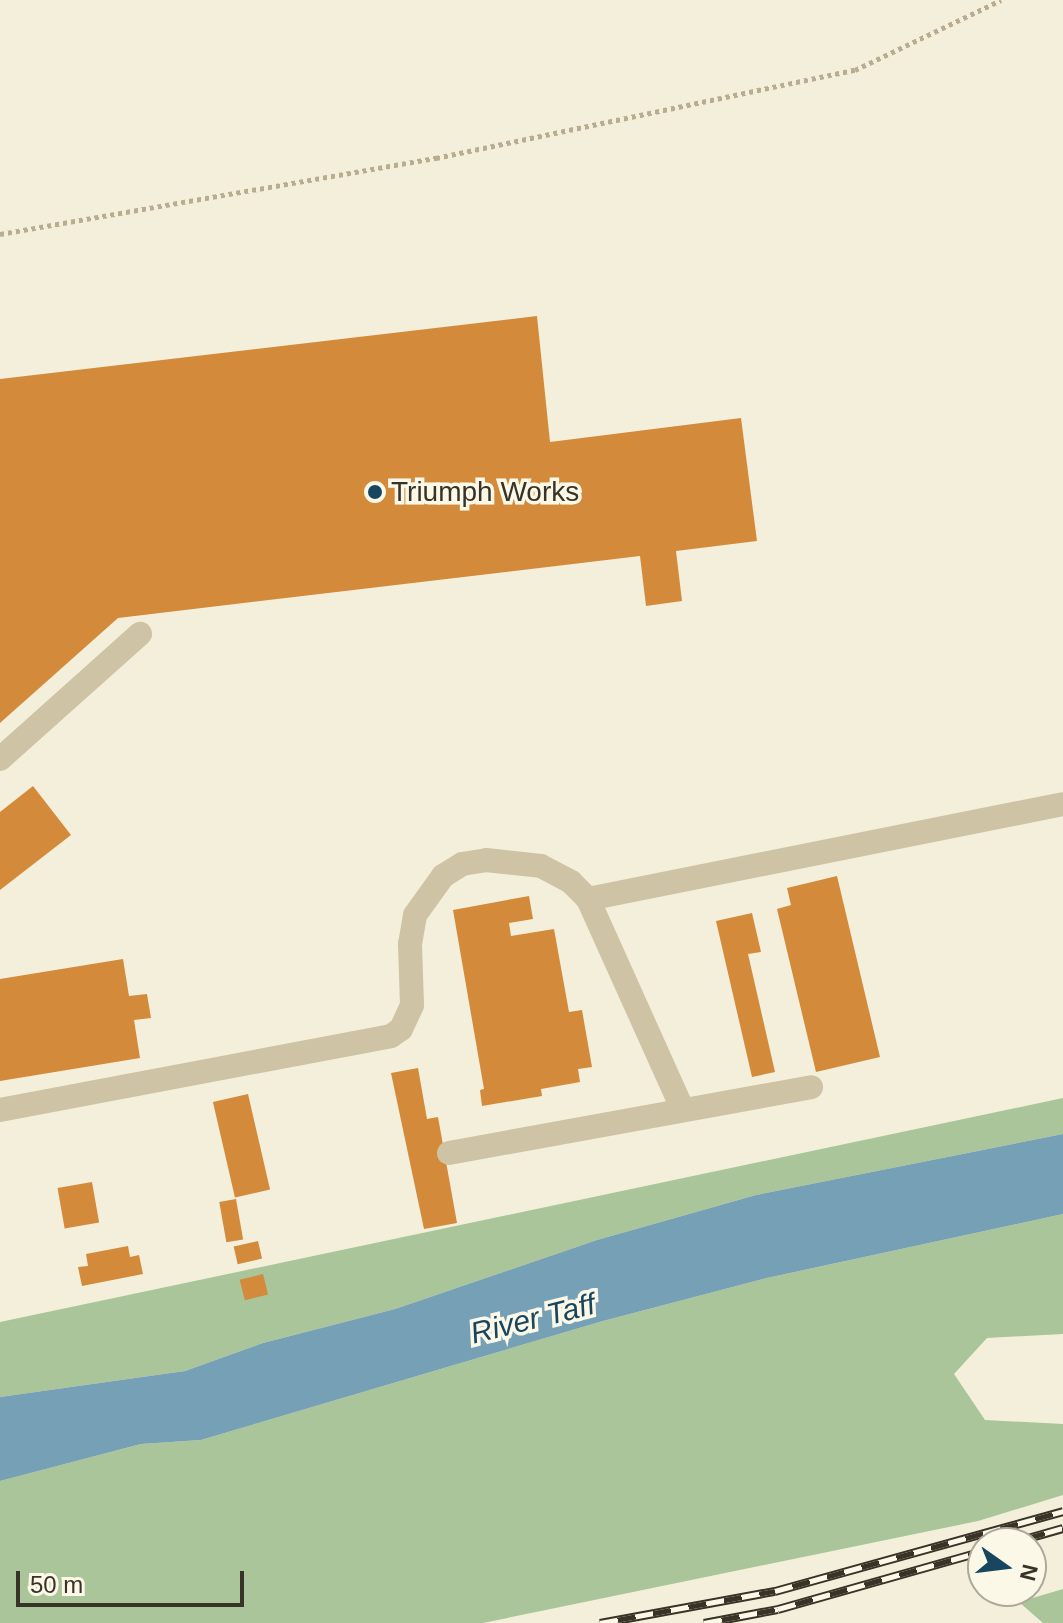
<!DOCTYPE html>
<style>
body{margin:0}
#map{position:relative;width:1063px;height:1623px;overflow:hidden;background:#f4efda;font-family:Arial,sans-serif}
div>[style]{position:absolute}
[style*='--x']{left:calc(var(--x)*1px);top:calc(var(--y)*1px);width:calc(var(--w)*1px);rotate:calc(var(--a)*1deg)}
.green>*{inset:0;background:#aac599}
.water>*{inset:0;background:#76a0b5}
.building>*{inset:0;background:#d38a3a;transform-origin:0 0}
.path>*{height:5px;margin-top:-2.5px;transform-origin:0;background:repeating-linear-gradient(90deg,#baad8f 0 4px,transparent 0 8px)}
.minor>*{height:24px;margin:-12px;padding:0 12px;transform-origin:12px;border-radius:12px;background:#cec3a5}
.rail>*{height:9px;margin-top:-4.5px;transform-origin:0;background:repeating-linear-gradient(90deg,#fbf8e7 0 18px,#393227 0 36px);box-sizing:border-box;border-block:2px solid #393227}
.dots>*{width:22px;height:22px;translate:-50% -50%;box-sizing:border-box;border:4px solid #fbf8e7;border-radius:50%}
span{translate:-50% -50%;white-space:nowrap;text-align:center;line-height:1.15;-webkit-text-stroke:7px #fbf8e7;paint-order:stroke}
.poi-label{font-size:28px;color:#393227}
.left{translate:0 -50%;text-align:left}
.water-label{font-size:30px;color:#18465f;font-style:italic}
.north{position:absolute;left:967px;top:1527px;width:80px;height:80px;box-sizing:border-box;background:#fbf8e7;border:2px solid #ada99a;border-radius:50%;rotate:104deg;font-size:22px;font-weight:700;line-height:32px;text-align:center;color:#393227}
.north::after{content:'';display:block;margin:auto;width:28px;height:36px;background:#18465f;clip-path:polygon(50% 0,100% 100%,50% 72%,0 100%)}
.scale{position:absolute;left:16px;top:1571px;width:228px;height:36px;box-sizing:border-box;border:4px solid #393227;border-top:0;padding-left:10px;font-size:24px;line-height:28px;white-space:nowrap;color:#393227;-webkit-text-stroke:6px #fbf8e7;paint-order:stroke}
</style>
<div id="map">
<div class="green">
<i style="clip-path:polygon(1063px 1098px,1063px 1134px,756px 1195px,597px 1240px,395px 1309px,263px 1343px,185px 1371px,0 1397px,0 1322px)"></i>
<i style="clip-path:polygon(1063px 1214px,1063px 1334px,987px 1338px,954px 1374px,985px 1420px,1063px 1424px,1063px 1495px,978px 1521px,483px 1623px,0 1623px,0 1481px,141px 1444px,201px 1440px,603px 1321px,767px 1278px)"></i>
<i style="clip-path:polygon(1063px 1589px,1063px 1623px,1043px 1623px,1019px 1602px)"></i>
</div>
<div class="water">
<i style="clip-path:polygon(1063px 1134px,1063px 1214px,767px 1278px,603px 1321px,201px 1440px,141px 1444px,0 1481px,0 1397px,185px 1371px,263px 1343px,395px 1309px,597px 1240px,756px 1195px)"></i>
</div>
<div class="building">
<i style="clip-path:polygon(537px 316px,550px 442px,741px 418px,757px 541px,676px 551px,682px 601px,646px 606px,640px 556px,118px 618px,0 723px,0 379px)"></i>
<i style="clip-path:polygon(33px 786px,71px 835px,0 890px,0 812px)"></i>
<i style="clip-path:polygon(837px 876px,880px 1057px,816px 1072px,777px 909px,791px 905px,787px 888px)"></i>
<i style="clip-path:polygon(529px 896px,533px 919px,509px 923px,511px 936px,554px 929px,569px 1012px,582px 1010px,592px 1067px,578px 1069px,580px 1082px,541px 1089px,542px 1096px,482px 1106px,480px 1090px,484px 1089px,453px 910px)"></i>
<i style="clip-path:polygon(752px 913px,761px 952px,748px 954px,775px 1072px,752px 1077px,716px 921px)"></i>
<i style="clip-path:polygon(123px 959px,129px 996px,147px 994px,151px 1018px,134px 1020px,140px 1058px,0 1081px,0 979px)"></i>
<i style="clip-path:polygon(418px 1068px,427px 1119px,438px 1117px,457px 1223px,424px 1229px,391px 1073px)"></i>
<i style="left:248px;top:1094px;width:98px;height:36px;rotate:77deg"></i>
<i style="left:92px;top:1182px;width:41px;height:35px;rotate:80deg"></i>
<i style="left:236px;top:1199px;width:41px;height:17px;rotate:80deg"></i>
<i style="left:258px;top:1241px;width:18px;height:25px;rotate:77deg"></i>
<i style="clip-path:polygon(128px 1246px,130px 1257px,139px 1255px,143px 1274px,82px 1286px,78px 1267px,88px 1266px,86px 1254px)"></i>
<i style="left:263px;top:1274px;width:21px;height:24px;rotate:76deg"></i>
</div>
<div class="path">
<i style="--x:0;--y:234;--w:443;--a:-9.9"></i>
<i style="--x:436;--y:158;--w:428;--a:-11.9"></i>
<i style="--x:855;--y:70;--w:162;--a:-25.6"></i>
</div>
<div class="minor">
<i style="--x:0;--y:759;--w:188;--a:-41.8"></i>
<i style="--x:588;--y:899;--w:484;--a:-11.3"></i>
<i style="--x:0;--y:1110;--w:398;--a:-10.7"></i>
<i style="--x:391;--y:1036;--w:12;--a:-35"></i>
<i style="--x:401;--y:1029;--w:26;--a:-65"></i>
<i style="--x:412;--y:1005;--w:61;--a:-91.9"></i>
<i style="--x:410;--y:944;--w:29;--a:-80"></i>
<i style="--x:415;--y:915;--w:48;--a:-54.3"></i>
<i style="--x:443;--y:876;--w:22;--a:-32"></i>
<i style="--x:462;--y:864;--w:24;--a:-9"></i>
<i style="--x:486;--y:860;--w:55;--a:6.2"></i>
<i style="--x:541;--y:866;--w:34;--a:28"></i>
<i style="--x:571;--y:882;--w:24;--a:45"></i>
<i style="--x:588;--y:899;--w:231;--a:65.8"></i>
<i style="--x:449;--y:1153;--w:368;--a:-10.3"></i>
</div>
<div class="rail">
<i style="--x:1010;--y:1543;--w:55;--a:-15.8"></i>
<i style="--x:600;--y:1623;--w:178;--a:-10.4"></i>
<i style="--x:775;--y:1591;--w:299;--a:-15.5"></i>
<i style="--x:704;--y:1623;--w:75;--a:-10.7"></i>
<i style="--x:778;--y:1609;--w:213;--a:-15.8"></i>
</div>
<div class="dots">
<i style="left:375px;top:492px;background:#18465f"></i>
</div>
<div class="poi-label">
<span class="left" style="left:391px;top:492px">Triumph Works</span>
</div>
<div class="water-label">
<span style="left:533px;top:1319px;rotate:-14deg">River Taff</span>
</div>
<div class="north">N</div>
<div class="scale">50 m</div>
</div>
